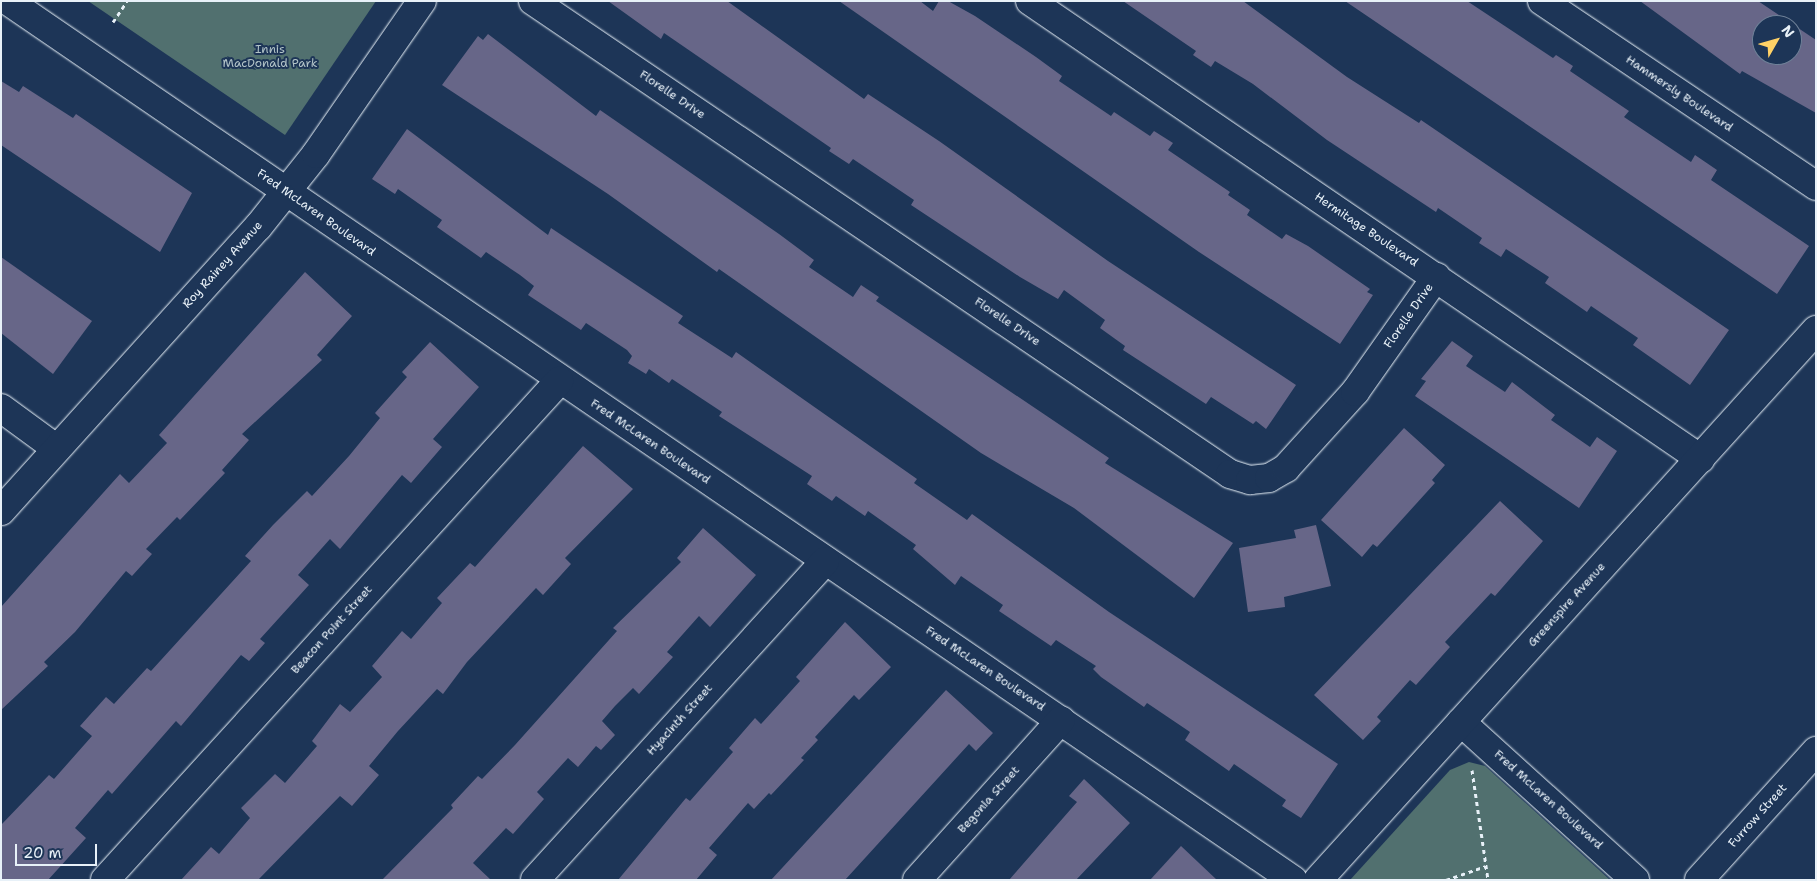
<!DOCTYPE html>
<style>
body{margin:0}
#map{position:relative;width:1817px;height:881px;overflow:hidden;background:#1d3557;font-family:"Shantell Sans",sans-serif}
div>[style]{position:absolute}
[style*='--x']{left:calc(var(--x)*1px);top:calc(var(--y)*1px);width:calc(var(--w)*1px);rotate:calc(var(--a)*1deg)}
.green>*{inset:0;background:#51706f}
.building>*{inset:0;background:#676688}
.path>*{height:3px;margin-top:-1.5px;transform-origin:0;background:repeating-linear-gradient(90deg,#e8f1f8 0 4px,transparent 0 8px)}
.roads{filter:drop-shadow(0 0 1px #e8f1f8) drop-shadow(0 0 1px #e8f1f8)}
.minor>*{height:28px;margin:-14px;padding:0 14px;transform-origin:14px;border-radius:14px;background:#1d3557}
.tertiary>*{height:28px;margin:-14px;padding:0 14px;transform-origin:14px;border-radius:14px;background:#1d3557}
span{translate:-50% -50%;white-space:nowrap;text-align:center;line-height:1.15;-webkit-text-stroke:4px #1d3557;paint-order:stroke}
.park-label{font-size:12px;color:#b3c4c8}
.street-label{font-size:12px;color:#e8f1f8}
.frame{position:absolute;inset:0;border:2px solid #e8f1f8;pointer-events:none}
.north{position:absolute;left:1752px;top:15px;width:50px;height:50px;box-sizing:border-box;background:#1d3557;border:1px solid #6e8097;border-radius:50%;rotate:52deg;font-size:14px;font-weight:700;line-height:20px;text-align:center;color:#e8f1f8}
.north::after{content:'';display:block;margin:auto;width:18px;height:22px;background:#ffd166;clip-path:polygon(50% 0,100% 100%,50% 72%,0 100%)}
.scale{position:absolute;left:15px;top:844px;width:82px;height:22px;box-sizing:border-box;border:2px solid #e8f1f8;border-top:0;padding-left:6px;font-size:15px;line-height:18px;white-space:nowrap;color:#e8f1f8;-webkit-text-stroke:4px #1d3557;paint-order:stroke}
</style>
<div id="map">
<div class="green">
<i style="clip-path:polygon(88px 1px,376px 1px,285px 135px)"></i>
<i style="clip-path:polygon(1469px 762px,1485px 766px,1610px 880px,1350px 880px,1450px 770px)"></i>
</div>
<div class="building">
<i style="clip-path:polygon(608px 1px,727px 1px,864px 99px,868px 94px,939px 141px,1108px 261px,1296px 385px,1266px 429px,1256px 421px,1253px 424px,1211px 397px,1206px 404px,1123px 350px,1125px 346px,1100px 328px,1105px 320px,1064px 290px,1058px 299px,1020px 277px,911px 205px,914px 200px,853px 159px,849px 164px,829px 151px,831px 148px,664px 33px,661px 39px)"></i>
<i style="clip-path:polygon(839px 1px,920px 1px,933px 11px,939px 1px,948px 1px,975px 16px,1036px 57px,1062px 76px,1059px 81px,1111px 116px,1114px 112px,1150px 136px,1154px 131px,1173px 143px,1168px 150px,1230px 192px,1228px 195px,1250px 210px,1247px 215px,1282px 239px,1286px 234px,1308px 246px,1370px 289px,1367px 292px,1373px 295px,1340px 344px,1199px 252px)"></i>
<i style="clip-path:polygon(1123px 1px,1243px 1px,1347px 77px,1419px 123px,1421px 120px,1729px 330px,1690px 385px,1633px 345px,1638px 338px,1591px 306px,1587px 312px,1545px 283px,1549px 277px,1506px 249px,1501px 257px,1479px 243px,1482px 238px,1438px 208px,1436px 212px,1327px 140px,1253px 84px,1215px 61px,1211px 67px,1193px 55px,1196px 51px)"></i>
<i style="clip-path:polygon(1345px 1px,1467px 1px,1553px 58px,1556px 55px,1573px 66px,1570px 71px,1629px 111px,1624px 117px,1691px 162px,1695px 155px,1717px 170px,1711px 180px,1809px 246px,1777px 294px)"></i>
<i style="clip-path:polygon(evenodd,1640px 1px,1758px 1px,1816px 40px,1816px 113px,1742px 71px,1740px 74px,1640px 1px,1762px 25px,1792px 25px,1792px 55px,1762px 55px,1762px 25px)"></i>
<i style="clip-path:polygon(488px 34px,596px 116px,600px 110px,779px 234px,814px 260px,809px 267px,853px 297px,861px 285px,879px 297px,876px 301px,1109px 458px,1105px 463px,1233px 543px,1194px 598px,1074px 508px,981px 453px,719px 269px,717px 272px,608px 194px,442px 85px,478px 36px,483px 40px)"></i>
<i style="clip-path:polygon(1px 81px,19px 92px,23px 86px,73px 118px,76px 114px,192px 193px,160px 252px,1px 145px)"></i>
<i style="clip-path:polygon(407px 129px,548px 235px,551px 228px,683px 316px,678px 323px,732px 358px,736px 352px,917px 479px,914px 483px,967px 520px,972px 514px,1109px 612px,1338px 764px,1301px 818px,1282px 806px,1286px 800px,1234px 764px,1229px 771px,1185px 740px,1190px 732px,1147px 703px,1144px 707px,1101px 677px,1093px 669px,1096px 666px,1056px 640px,1051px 646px,999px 611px,1003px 605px,961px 576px,955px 585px,913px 549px,916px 545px,868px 511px,865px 516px,836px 496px,832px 501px,807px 484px,812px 476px,719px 416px,722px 412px,672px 379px,669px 383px,649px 369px,646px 374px,628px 363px,632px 356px,627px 350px,586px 323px,581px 330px,528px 295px,534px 286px,520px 275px,486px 252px,481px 258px,437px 227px,442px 220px,398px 189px,395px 194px,372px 179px)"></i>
<i style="clip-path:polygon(1px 257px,92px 321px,53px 374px,1px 333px)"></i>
<i style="clip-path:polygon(305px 272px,352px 316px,317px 355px,322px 360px,242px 434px,249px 440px,222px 470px,225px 473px,180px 520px,177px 517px,146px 549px,152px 554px,132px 576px,126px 571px,75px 632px,44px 662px,48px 666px,1px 710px,1px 607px,120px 474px,129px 483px,167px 443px,159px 435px)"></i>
<i style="clip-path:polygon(1452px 341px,1473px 356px,1466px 366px,1505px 392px,1512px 382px,1555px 415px,1551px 420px,1590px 447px,1597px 437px,1617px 451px,1579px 508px,1415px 396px,1426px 381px,1421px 379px)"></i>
<i style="clip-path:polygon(430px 342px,479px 387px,433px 439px,442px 447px,411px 483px,402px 475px,340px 549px,330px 539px,298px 575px,309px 585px,260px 639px,265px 643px,249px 661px,241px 655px,181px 726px,176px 721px,112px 794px,108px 790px,75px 828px,86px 838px,48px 880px,1px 880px,1px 825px,49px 775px,54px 779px,92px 736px,80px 726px,106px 697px,114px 704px,147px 668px,151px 671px,251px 561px,245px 556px,273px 525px,307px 491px,312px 496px,349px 456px,380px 418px,375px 413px,407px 377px,402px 372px)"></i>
<i style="clip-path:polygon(1404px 428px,1445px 465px,1432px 480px,1435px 483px,1377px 547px,1373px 544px,1362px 557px,1321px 520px)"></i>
<i style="clip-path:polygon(583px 446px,633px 489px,565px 558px,571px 564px,543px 595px,536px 588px,467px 662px,443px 694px,437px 689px,398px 731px,369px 766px,379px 775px,352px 806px,340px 796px,258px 880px,181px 880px,211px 847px,219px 854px,250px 818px,241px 808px,275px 774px,285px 783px,317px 746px,312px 741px,340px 704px,350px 712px,382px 677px,372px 666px,402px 631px,411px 639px,442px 603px,437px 598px,470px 563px,475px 567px)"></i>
<i style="clip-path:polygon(1500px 501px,1543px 541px,1495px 596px,1491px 593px,1445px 642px,1450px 647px,1416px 685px,1410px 680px,1377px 717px,1381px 721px,1363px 740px,1314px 695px)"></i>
<i style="clip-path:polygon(1316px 525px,1331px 586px,1284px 597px,1285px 607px,1248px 612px,1239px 548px,1296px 538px,1294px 530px)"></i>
<i style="clip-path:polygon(703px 528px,756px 575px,710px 627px,699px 616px,667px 652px,673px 657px,639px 694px,633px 688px,615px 706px,602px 721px,615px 735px,601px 750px,596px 746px,578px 767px,568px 758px,537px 792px,544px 799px,513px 834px,506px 828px,473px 863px,491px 880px,382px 880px,453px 808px,451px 805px,478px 776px,482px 779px,515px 745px,617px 631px,613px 628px,681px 562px,677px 558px)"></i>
<i style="clip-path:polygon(845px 622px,891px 667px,859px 700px,854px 695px,815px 737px,818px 740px,801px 758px,804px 760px,771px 795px,769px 793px,754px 809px,748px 803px,709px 848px,717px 855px,696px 880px,618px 880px,686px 798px,690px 801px,733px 752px,729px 748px,755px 718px,761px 724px,800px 681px,796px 677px)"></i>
<i style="clip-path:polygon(946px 690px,993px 733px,976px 751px,969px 744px,845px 880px,771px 880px)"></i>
<i style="clip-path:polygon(1084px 779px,1130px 823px,1076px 880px,1009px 880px,1077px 802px,1069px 796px)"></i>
<i style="clip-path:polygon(1181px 846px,1217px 880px,1150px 880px)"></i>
</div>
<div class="path">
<i style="--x:113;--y:22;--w:25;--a:-56"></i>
<i style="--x:1472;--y:770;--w:111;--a:81.7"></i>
<i style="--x:1446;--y:880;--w:42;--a:-19.3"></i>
</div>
<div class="roads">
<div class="minor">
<i style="--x:8;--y:1;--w:1557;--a:34.37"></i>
<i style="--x:533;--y:1;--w:842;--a:34.16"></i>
<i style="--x:1230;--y:474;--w:21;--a:17"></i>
<i style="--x:1250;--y:480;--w:19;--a:-6"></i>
<i style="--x:1269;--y:478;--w:20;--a:-30"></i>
<i style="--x:1286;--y:468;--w:103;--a:-47.8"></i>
<i style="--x:1355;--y:392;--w:141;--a:-54.8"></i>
<i style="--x:1030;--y:1;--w:812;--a:34.32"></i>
<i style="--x:1542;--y:1;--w:331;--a:34"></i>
<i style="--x:1;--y:408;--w:69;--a:36.2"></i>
<i style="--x:1461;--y:722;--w:235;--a:42.2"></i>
<i style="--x:105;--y:880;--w:675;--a:-47.7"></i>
<i style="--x:535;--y:880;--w:431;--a:-47.7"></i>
<i style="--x:917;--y:880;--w:215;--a:-48"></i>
<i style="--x:1318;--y:880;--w:742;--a:-47.84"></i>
<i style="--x:1699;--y:880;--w:174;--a:-47.8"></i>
</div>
<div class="tertiary">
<i style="--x:1;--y:511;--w:383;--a:-47.9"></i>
<i style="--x:258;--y:227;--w:93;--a:-51.5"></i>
<i style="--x:316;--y:154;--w:186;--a:-55.3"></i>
</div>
</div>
<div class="park-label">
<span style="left:270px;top:57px">Innis<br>MacDonald Park</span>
</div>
<div class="street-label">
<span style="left:1679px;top:94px;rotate:34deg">Hammersly Boulevard</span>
<span style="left:672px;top:95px;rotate:34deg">Florelle Drive</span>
<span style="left:316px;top:213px;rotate:35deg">Fred McLaren Boulevard</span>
<span style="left:1366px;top:230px;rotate:34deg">Hermitage Boulevard</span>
<span style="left:223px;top:265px;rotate:-48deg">Roy Rainey Avenue</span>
<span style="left:1409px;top:316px;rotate:-55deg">Florelle Drive</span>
<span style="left:1007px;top:322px;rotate:34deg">Florelle Drive</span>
<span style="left:650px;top:442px;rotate:34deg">Fred McLaren Boulevard</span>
<span style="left:1567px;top:605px;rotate:-48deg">Greenspire Avenue</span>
<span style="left:332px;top:630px;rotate:-48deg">Beacon Point Street</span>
<span style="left:985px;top:669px;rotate:34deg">Fred McLaren Boulevard</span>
<span style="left:680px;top:720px;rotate:-48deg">Hyacinth Street</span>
<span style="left:989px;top:800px;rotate:-48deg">Begonia Street</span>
<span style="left:1548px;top:800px;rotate:42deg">Fred McLaren Boulevard</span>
<span style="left:1758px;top:816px;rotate:-48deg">Furrow Street</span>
</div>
<div class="frame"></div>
<div class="north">N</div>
<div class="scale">20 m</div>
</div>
